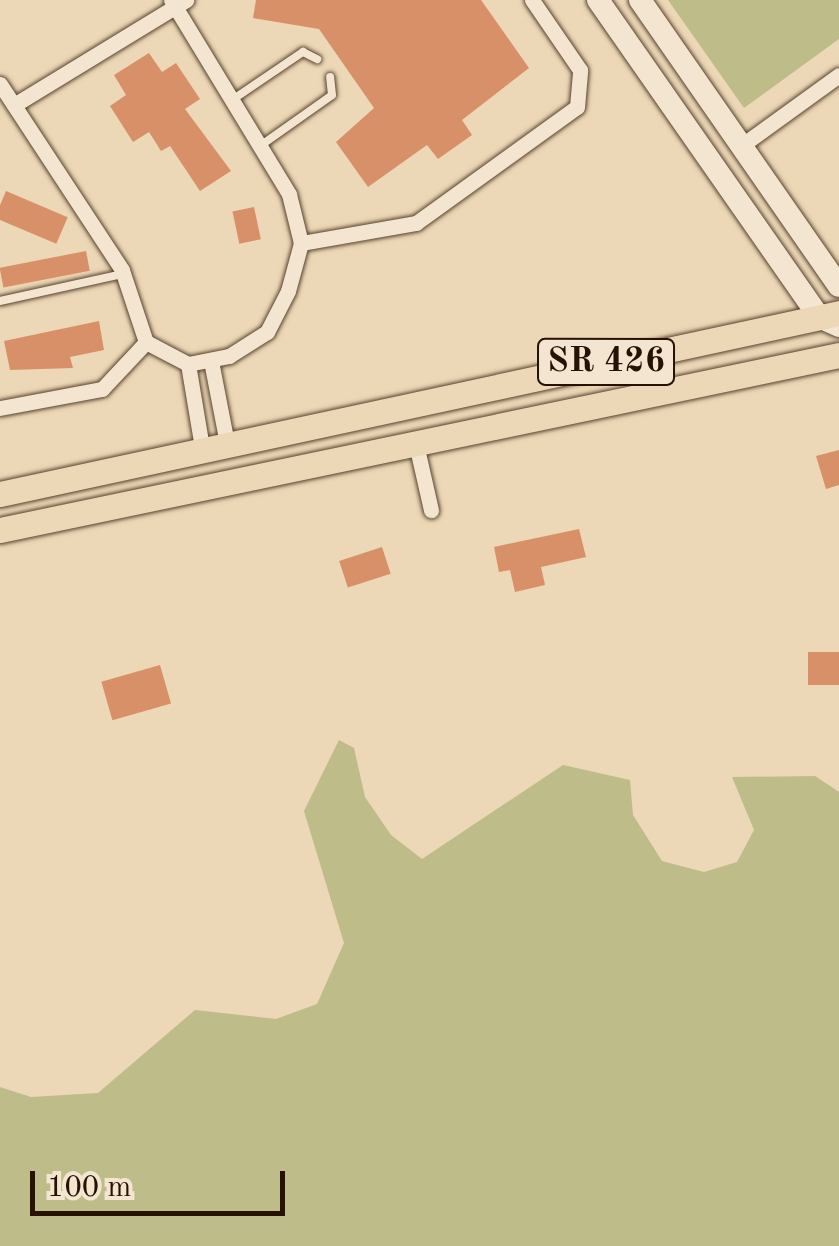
<!DOCTYPE html>
<style>
body{margin:0}
#map{position:relative;width:839px;height:1246px;overflow:hidden;background:#ecd7b6;font-family:"Old Standard TT",serif}
div>[style]{position:absolute}
[style*='--x']{left:calc(var(--x)*1px);top:calc(var(--y)*1px);width:calc(var(--w)*1px);rotate:calc(var(--a)*1deg)}
.green>*{inset:0;background:#bebd89}
.building>*{inset:0;background:#d89068;transform-origin:0 0}
.roads{filter:drop-shadow(0 0 2px #57432e) drop-shadow(0 0 2px #57432e)}
.lane>*{height:8px;margin:-4px;padding:0 4px;transform-origin:4px;border-radius:4px;background:#f3e5d0}
.street>*{height:15px;margin:-7.5px;padding:0 7.5px;transform-origin:7.5px;border-radius:7.5px;background:#f3e5d0}
.secondary>*{height:22px;margin:-11px;padding:0 11px;transform-origin:11px;border-radius:11px;background:#f3e5d0}
.primary>*{height:25px;margin:-12.5px;padding:0 12.5px;transform-origin:12.5px;border-radius:12.5px;background:#ecd7b6}
span{translate:-50% -50%;white-space:nowrap;text-align:center;line-height:1.15;-webkit-text-stroke:8px #f3e5d0;paint-order:stroke}
.shield-label span{padding:2px 8px;background:#f3e5d0;border:2px solid;border-radius:8px;-webkit-text-stroke-width:0}
.shield-label{font-size:35px;color:#251200;font-weight:700}
.scale{position:absolute;left:30px;top:1171px;width:255px;height:45px;box-sizing:border-box;border:5px solid #251200;border-top:0;padding-left:12px;font-size:30px;line-height:35px;white-space:nowrap;color:#251200;-webkit-text-stroke:8px #f3e5d0;paint-order:stroke}
</style>
<div id="map">
<div class="green">
<i style="clip-path:polygon(668px 0,839px 0,839px 39px,744px 108px)"></i>
<i style="clip-path:polygon(339px 740px,354px 748px,365px 797px,391px 835px,422px 859px,563px 765px,630px 780px,633px 815px,662px 861px,704px 872px,737px 862px,754px 830px,732px 777px,815px 776px,839px 792px,839px 1246px,0 1246px,0 1087px,31px 1097px,98px 1093px,195px 1010px,276px 1019px,317px 1004px,344px 943px,304px 811px)"></i>
</div>
<div class="building">
<i style="clip-path:polygon(256px 0,481px 0,529px 68px,462px 120px,472px 135px,438px 159px,427px 145px,368px 187px,336px 142px,374px 108px,319px 29px,253px 18px)"></i>
<i style="clip-path:polygon(149px 53px,162px 72px,176px 63px,200px 99px,185px 109px,231px 171px,200px 191px,170px 146px,161px 151px,149px 132px,133px 142px,110px 106px,126px 95px,114px 75px)"></i>
<i style="left:6px;top:191px;width:67px;height:29px;rotate:23deg"></i>
<i style="left:254px;top:207px;width:33px;height:22px;rotate:78deg"></i>
<i style="left:86px;top:251px;width:20px;height:88px;rotate:79deg"></i>
<i style="clip-path:polygon(99px 321px,104px 350px,70px 357px,73px 368px,10px 370px,4px 341px)"></i>
<i style="clip-path:polygon(839px 450px,839px 485px,826px 489px,816px 456px)"></i>
<i style="clip-path:polygon(579px 529px,586px 557px,541px 567px,545px 585px,515px 592px,510px 570px,499px 572px,494px 547px)"></i>
<i style="left:382px;top:547px;width:28px;height:45px;rotate:72deg"></i>
<i style="left:839px;top:652px;width:33px;height:31px;rotate:90deg"></i>
<i style="left:160px;top:665px;width:40px;height:61px;rotate:74deg"></i>
</div>
<div class="roads">
<div class="lane">
<i style="--x:232;--y:100;--w:86;--a:-34.1"></i>
<i style="--x:303;--y:52;--w:16;--a:27"></i>
<i style="--x:260;--y:146;--w:88;--a:-35.3"></i>
<i style="--x:332;--y:95;--w:18;--a:-96"></i>
<i style="--x:0;--y:301;--w:126;--a:-12.4"></i>
</div>
<div class="street">
<i style="--x:0;--y:84;--w:222;--a:56.7"></i>
<i style="--x:122;--y:270;--w:76;--a:71.6"></i>
<i style="--x:14;--y:105;--w:202;--a:-31.4"></i>
<i style="--x:741;--y:146;--w:121;--a:-35.9"></i>
<i style="--x:301;--y:243;--w:117;--a:-9.9"></i>
<i style="--x:416;--y:223;--w:198;--a:-35.8"></i>
<i style="--x:577;--y:107;--w:37;--a:-85"></i>
<i style="--x:580;--y:70;--w:85;--a:-124.4"></i>
<i style="--x:211;--y:361;--w:84;--a:79"></i>
<i style="--x:188;--y:364;--w:85;--a:80.5"></i>
<i style="--x:0;--y:408;--w:104;--a:-10.6"></i>
<i style="--x:102;--y:389;--w:64;--a:-46.9"></i>
<i style="--x:146;--y:342;--w:47;--a:27.6"></i>
<i style="--x:188;--y:364;--w:42;--a:-11"></i>
<i style="--x:229;--y:356;--w:45;--a:-32.3"></i>
<i style="--x:267;--y:332;--w:46;--a:-62.9"></i>
<i style="--x:288;--y:291;--w:50;--a:-74.8"></i>
<i style="--x:301;--y:243;--w:50;--a:-103.8"></i>
<i style="--x:289;--y:194;--w:227;--a:-121.3"></i>
<i style="--x:416;--y:444;--w:68;--a:77.2"></i>
</div>
<div class="secondary">
<i style="--x:598;--y:0;--w:386;--a:55.1"></i>
<i style="--x:819;--y:317;--w:22;--a:24"></i>
<i style="--x:640;--y:0;--w:348;--a:55.2"></i>
</div>
<div class="primary">
<i style="--x:0;--y:494;--w:858;--a:-12.17"></i>
<i style="--x:0;--y:530;--w:857;--a:-11.78"></i>
</div>
</div>
<div class="shield-label">
<span style="left:606px;top:362px">SR 426</span>
</div>
<div class="scale">100 m</div>
</div>
